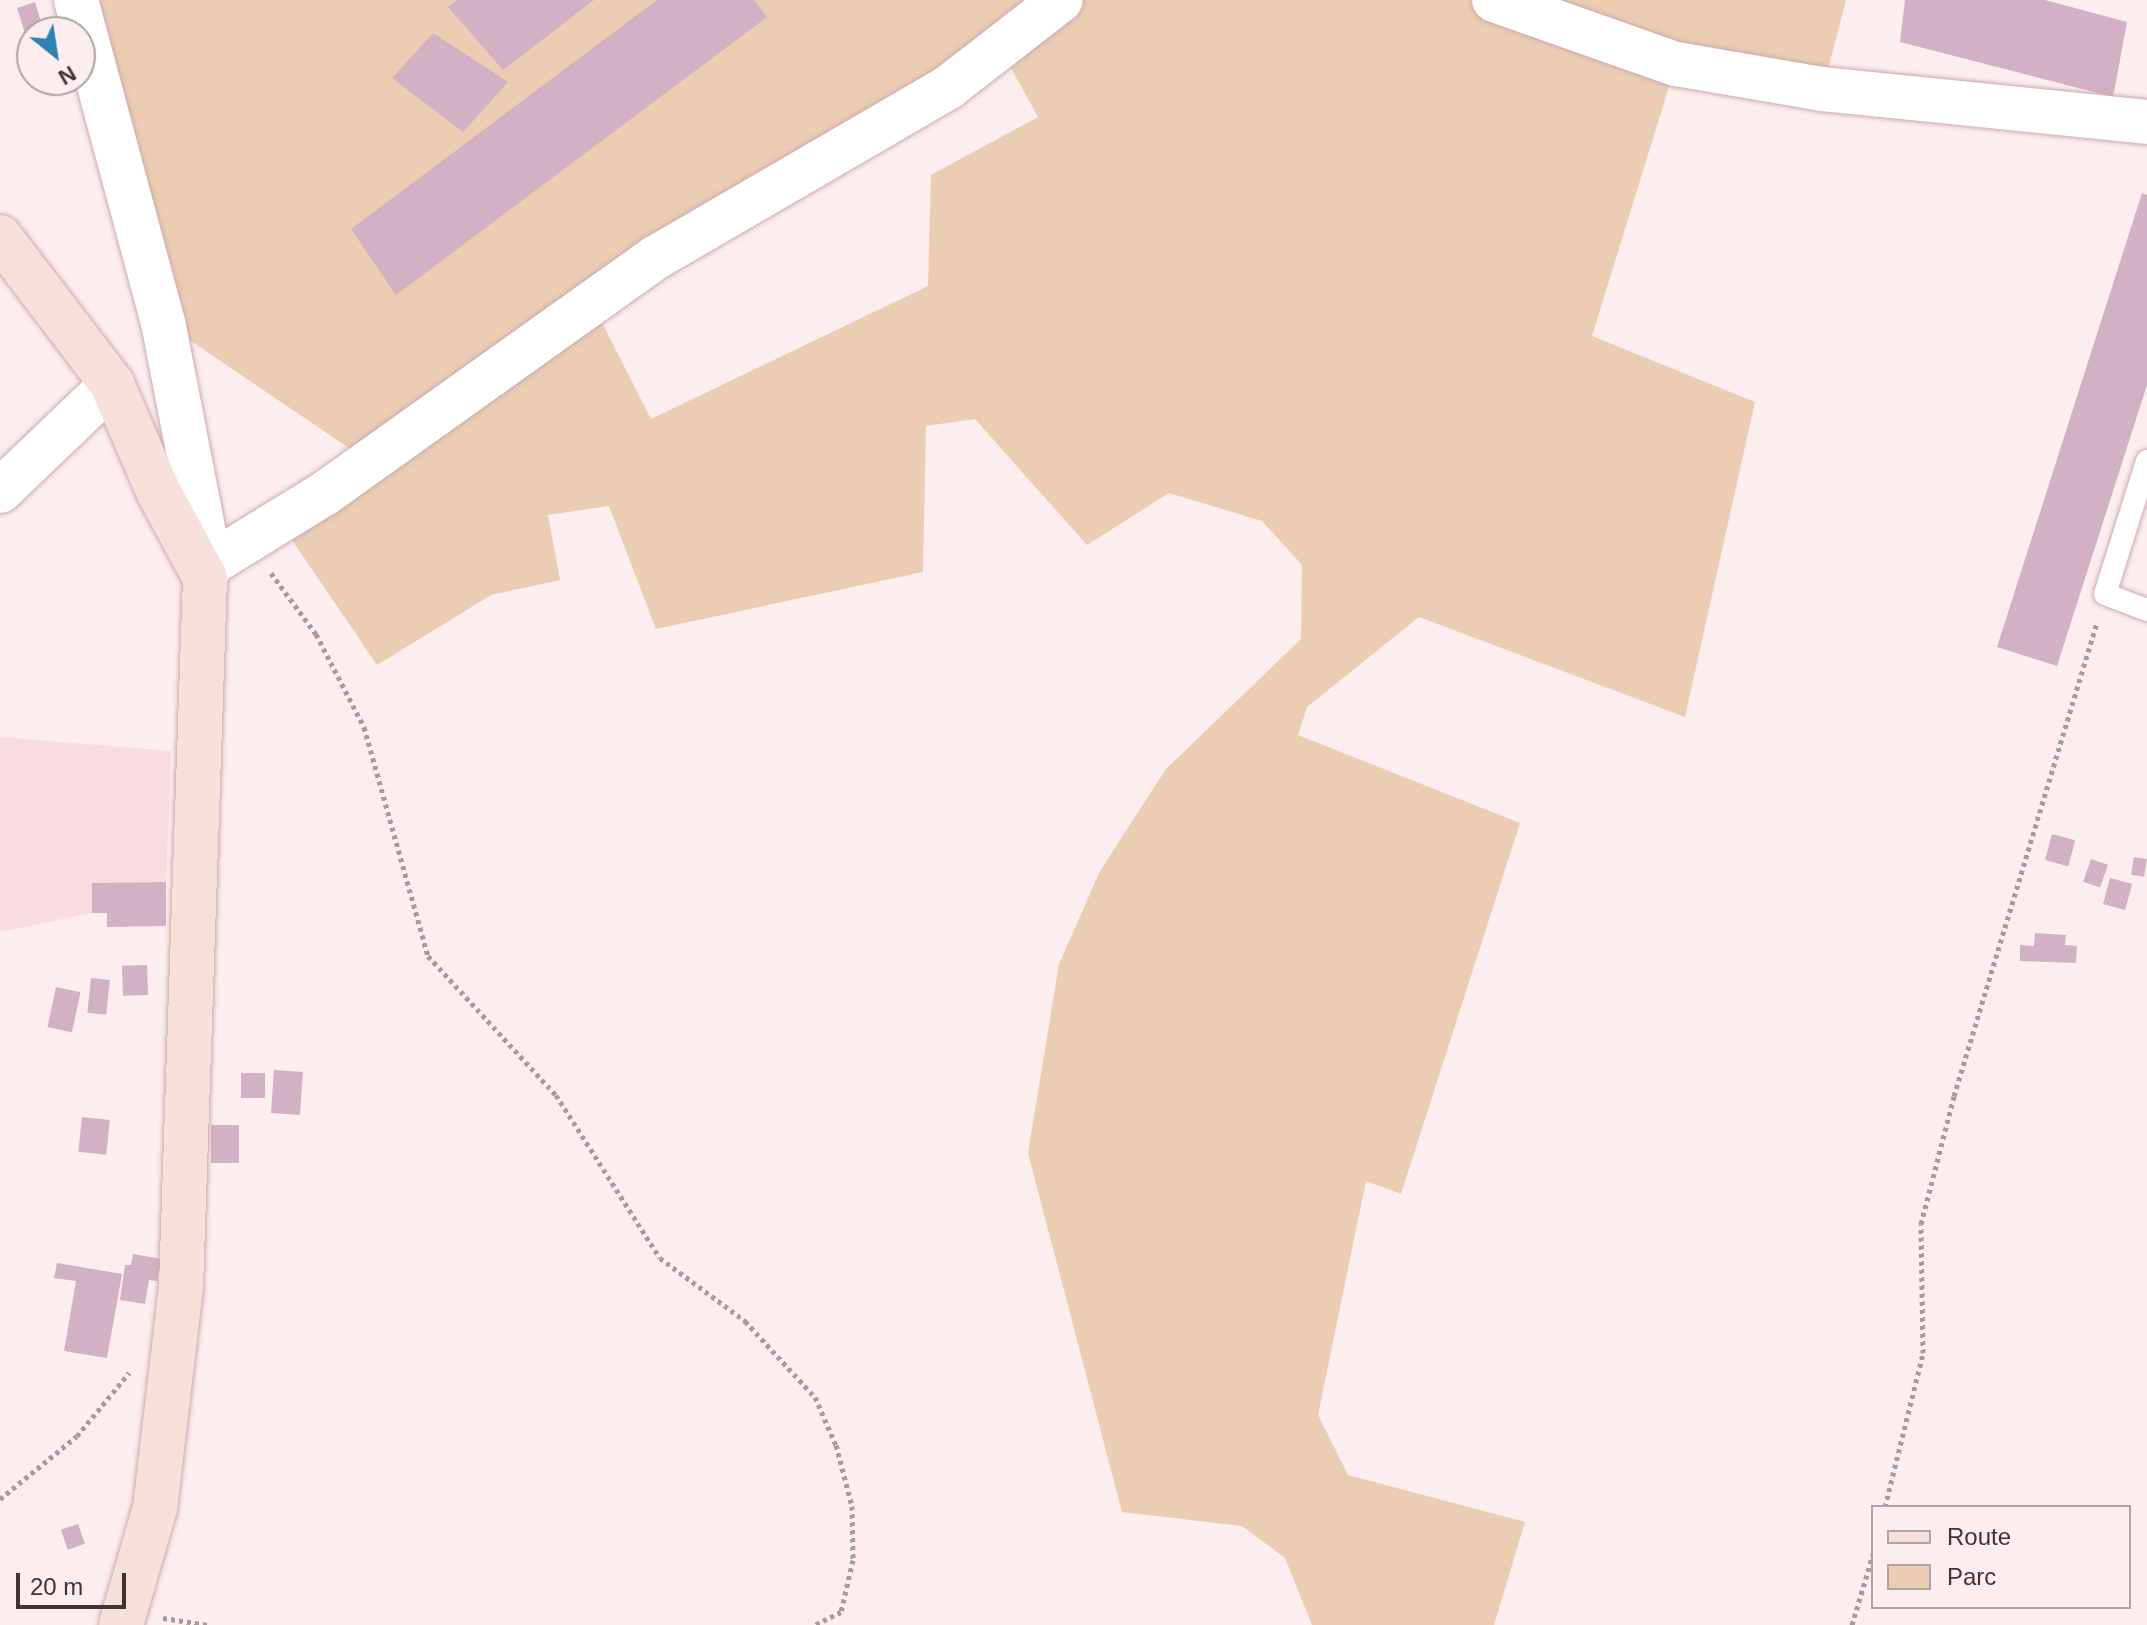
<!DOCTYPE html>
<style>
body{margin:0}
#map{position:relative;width:2147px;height:1625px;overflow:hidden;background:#fcedee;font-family:Helvetica,sans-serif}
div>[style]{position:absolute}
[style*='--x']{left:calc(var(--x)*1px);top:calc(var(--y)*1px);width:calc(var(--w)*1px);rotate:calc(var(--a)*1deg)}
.built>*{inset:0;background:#f9dce0}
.green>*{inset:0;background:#ebcdb3}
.building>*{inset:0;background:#d1b1c3;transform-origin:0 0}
.path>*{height:5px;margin-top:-2.5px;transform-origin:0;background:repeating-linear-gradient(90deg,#a8999a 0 4px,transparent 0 8px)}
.roads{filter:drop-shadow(0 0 2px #cda9ad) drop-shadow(0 0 2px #cda9ad)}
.lane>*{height:22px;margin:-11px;padding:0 11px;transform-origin:11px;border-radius:11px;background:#fff}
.street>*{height:44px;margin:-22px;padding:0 22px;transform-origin:22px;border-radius:22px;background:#fff}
.secondary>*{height:44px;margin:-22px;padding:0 22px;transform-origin:22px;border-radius:22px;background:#f7e0da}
span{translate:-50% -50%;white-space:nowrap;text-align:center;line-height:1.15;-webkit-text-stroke:6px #fcedee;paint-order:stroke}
.legend{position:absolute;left:1871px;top:1505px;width:260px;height:104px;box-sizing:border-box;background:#fcedee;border:2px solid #b1a2a4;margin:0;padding:10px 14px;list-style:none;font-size:24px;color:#413234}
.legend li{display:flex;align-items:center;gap:16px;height:40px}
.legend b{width:40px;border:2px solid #b1a2a4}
.north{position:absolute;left:16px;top:16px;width:80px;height:80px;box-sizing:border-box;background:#fcedee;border:2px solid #b1a2a4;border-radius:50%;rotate:150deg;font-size:22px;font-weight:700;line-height:32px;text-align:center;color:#413234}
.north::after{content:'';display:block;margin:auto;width:28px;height:36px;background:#2c83b2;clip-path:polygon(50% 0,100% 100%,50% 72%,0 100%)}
.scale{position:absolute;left:16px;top:1573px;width:110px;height:36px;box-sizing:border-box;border:4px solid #413234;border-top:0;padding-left:10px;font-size:24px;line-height:28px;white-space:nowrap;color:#413234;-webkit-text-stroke:6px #fcedee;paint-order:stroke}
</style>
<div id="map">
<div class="built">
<i style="clip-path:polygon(0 737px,171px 751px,166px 882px,92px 883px,92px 913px,0 932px)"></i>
</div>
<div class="green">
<i style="clip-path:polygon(evenodd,76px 0,1846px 0,1823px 89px,1676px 64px,1592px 336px,1755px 402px,1685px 717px,1419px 617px,1307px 707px,1298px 735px,1520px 823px,1401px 1194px,1366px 1181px,1318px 1415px,1348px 1475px,1525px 1522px,1494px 1625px,1312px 1625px,1285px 1558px,1242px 1526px,1122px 1512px,1028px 1153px,1059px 964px,1100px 871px,1166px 769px,1301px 639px,1302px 565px,1262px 521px,1169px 493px,1087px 545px,975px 419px,926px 426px,923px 572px,656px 629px,609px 506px,548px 515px,560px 580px,491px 595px,377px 665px,279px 521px,368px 461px,163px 322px,76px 0,1000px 48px,1038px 117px,931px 175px,928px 286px,651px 419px,592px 303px,1000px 48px)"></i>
</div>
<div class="building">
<i style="clip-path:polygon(457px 0,594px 0,503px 70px,448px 7px)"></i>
<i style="clip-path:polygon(657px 0,754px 0,767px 17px,396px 295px,351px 229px)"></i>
<i style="clip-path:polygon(1905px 0,2045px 0,2127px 22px,2113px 97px,1900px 42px)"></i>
<i style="clip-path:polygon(35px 2px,44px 32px,32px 32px,31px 52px,17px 8px)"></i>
<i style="clip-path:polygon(433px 33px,508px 82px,463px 132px,392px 78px)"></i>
<i style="clip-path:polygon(2142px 193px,2147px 195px,2147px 385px,2057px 666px,1997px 647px)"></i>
<i style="left:2052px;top:834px;width:24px;height:27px;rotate:15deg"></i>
<i style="left:2134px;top:857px;width:13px;height:18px;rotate:9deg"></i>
<i style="left:2091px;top:859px;width:18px;height:24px;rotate:19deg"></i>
<i style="left:2110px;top:878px;width:23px;height:27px;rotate:15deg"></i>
<i style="clip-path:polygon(166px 882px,166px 926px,107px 927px,107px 913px,92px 913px,92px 883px)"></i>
<i style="clip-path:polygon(2035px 933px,2066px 935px,2065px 945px,2077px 946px,2076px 963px,2020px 961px,2020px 945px,2034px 946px)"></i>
<i style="left:147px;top:965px;width:30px;height:25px;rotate:88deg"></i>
<i style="left:91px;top:978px;width:19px;height:35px;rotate:6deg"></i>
<i style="left:56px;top:987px;width:25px;height:41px;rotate:12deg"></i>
<i style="left:274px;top:1070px;width:29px;height:43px;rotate:4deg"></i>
<i style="left:265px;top:1073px;width:25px;height:24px;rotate:90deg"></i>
<i style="left:82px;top:1117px;width:28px;height:35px;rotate:6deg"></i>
<i style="left:211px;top:1125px;width:28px;height:38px"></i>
<i style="clip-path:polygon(133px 1254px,161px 1259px,157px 1281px,149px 1280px,145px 1304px,120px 1300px,125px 1265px,131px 1265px)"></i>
<i style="clip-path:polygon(57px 1263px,122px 1274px,107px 1358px,64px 1351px,76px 1281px,54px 1278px)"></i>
<i style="left:78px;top:1524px;width:21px;height:18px;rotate:71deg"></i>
</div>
<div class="path">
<i style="--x:271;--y:573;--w:76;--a:53.6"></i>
<i style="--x:316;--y:634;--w:105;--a:62.7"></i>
<i style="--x:364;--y:727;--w:238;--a:74.4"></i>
<i style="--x:428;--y:956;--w:189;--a:47.4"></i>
<i style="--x:556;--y:1095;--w:193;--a:57.5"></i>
<i style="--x:660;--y:1258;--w:106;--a:36.5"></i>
<i style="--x:745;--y:1321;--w:103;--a:47.4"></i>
<i style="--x:815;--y:1397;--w:52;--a:66.4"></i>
<i style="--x:836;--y:1445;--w:63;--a:75.3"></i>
<i style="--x:852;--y:1506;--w:54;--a:88.9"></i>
<i style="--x:853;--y:1560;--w:53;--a:103"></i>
<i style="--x:841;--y:1612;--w:30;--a:154"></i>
<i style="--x:0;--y:1499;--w:99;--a:-39.3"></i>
<i style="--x:77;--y:1436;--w:82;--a:-50.5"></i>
<i style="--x:1885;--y:1507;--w:159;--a:-76.1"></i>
<i style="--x:1923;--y:1353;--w:129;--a:-90.9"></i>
<i style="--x:1921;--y:1224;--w:132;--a:-75.5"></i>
<i style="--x:1954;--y:1096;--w:495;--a:-73.2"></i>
<i style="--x:163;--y:1618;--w:47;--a:8.7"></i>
<i style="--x:1852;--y:1625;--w:74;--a:-73.5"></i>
</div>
<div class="roads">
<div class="lane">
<i style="--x:2147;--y:461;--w:139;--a:107.5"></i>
<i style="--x:2105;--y:594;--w:45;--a:20.9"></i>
</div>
<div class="street">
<i style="--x:76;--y:0;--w:334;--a:74.9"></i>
<i style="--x:163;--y:322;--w:247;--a:79"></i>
<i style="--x:210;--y:564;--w:15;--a:110"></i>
<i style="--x:1494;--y:0;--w:193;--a:19.4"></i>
<i style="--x:1676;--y:64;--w:149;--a:9.7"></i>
<i style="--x:1823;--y:89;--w:326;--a:5.8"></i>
<i style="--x:0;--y:491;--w:155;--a:-43.7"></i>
<i style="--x:210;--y:564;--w:134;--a:-31.6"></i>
<i style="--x:324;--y:494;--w:407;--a:-35.5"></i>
<i style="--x:655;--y:258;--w:341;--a:-30.2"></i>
<i style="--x:950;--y:86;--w:140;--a:-37.8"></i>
</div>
<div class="secondary">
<i style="--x:0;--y:237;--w:185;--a:52.7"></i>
<i style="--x:112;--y:384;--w:116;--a:66.7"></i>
<i style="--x:158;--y:491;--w:99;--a:61.6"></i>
<i style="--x:205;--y:578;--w:709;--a:91.94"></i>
<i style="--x:181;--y:1287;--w:223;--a:96.7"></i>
<i style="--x:155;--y:1508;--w:122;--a:106.2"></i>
</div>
</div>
<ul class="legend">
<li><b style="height:10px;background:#f7e0da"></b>Route</li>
<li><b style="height:22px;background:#ebcdb3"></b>Parc</li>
</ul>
<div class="north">N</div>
<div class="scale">20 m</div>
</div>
